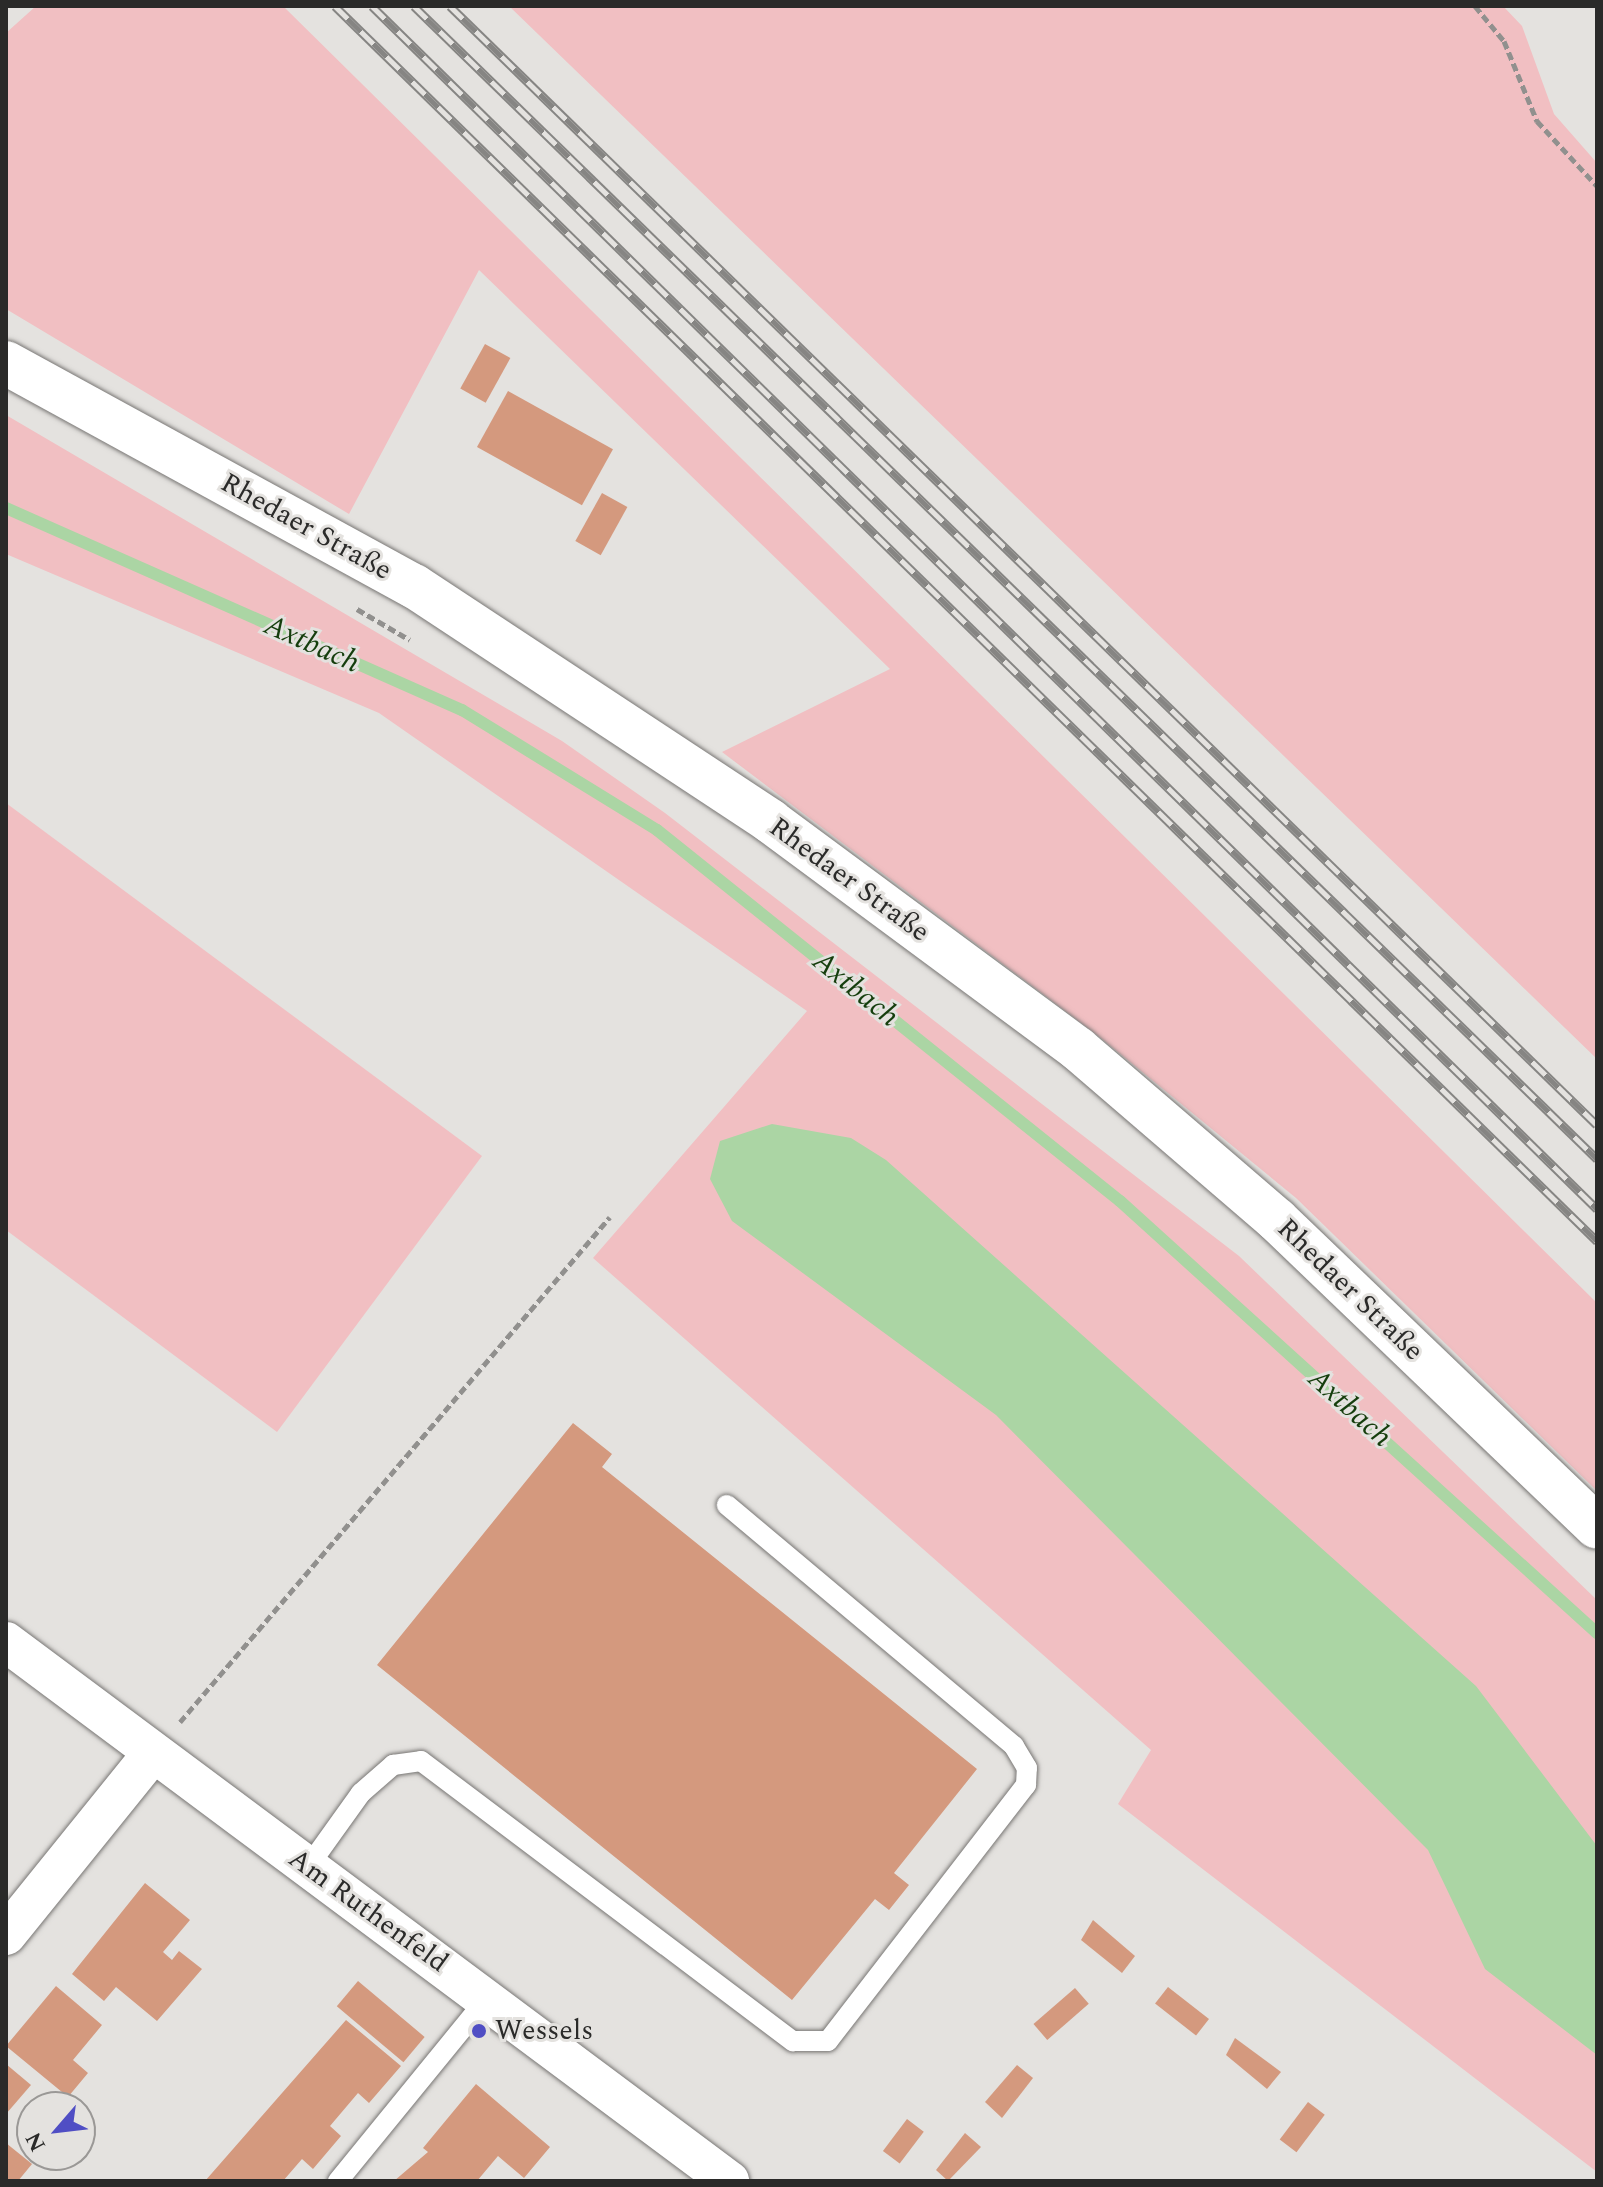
<!DOCTYPE html>
<meta charset="utf-8">
<style>
body{margin:0}
#map{position:relative;width:1603px;height:2187px;overflow:hidden;background:#e4e2df;font-family:Spectral,serif}
div>[style]{position:absolute}
[style*='--x']{left:calc(var(--x)*1px);top:calc(var(--y)*1px);width:calc(var(--w)*1px);rotate:calc(var(--a)*1deg)}
.green>*{inset:0;background:#f1bfc2}
.water>*{inset:0;background:#abd5a4}
.stream>*{height:12px;margin:-6px;padding:0 6px;transform-origin:6px;border-radius:6px;background:#abd5a4}
.building>*{inset:0;background:#d4997e;transform-origin:0 0}
.path>*{height:5px;margin-top:-2.5px;transform-origin:0;background:repeating-linear-gradient(90deg,#91908e 0 8px,transparent 0 12px)}
.roads{filter:drop-shadow(0 0 2px #787674) drop-shadow(0 0 2px #787674)}
.lane>*{height:20px;margin:-10px;padding:0 10px;transform-origin:10px;border-radius:10px;background:#fff}
.street>*{height:40px;margin:-20px;padding:0 20px;transform-origin:20px;border-radius:20px;background:#fff}
.secondary>*{height:44px;margin:-22px;padding:0 22px;transform-origin:22px;border-radius:22px;background:#fff}
.rail>*{height:9px;margin-top:-4.5px;transform-origin:0;background:repeating-linear-gradient(90deg,#e4e2df 0 18px,#868583 0 36px);box-sizing:border-box;border-block:2px solid #868583}
.dots>*{width:22px;height:22px;translate:-50% -50%;box-sizing:border-box;border:4px solid #e4e2df;border-radius:50%}
span{translate:-50% -50%;white-space:nowrap;text-align:center;line-height:1.15;-webkit-text-stroke:6px #e4e2df;paint-order:stroke}
.street-label{font-size:28px;color:#2a2a29}
.poi-label{font-size:28px;color:#2a2a29}
.left{translate:0 -50%;text-align:left}
.water-label{font-size:30px;color:#153e0d;font-style:italic}
.frame{position:absolute;inset:0;border:8px solid #2a2a29;pointer-events:none}
.north{position:absolute;left:16px;top:2091px;width:80px;height:80px;box-sizing:border-box;background:#e4e2df;border:2px solid #9a9896;border-radius:50%;rotate:242deg;font-size:22px;font-weight:700;line-height:32px;text-align:center;color:#2a2a29}
.north::after{content:'';display:block;margin:auto;width:28px;height:36px;background:#504ec4;clip-path:polygon(50% 0,100% 100%,50% 72%,0 100%)}
</style>
<div id="map">
<div class="green">
<i style="clip-path:polygon(36px 6px,283px 6px,1597px 1303px,1597px 1491px,1296px 1198px,1097px 1035px,722px 752px,890px 669px,479px 270px,349px 514px,6px 309px,6px 33px)"></i>
<i style="clip-path:polygon(509px 6px,1503px 6px,1522px 26px,1554px 114px,1597px 163px,1597px 1059px)"></i>
<i style="clip-path:polygon(6px 415px,562px 741px,665px 813px,1239px 1256px,1597px 1600px,1597px 2172px,1118px 1804px,1151px 1750px,593px 1258px,807px 1011px,379px 713px,6px 554px)"></i>
<i style="clip-path:polygon(6px 803px,482px 1156px,277px 1432px,6px 1230px)"></i>
</div>
<div class="water">
<i style="clip-path:polygon(772px 1124px,851px 1138px,886px 1160px,1476px 1686px,1597px 1846px,1597px 2055px,1485px 1969px,1428px 1850px,996px 1415px,732px 1221px,710px 1179px,720px 1141px)"></i>
</div>
<div class="stream">
<i style="--x:6;--y:508;--w:499;--a:23.9"></i>
<i style="--x:462;--y:710;--w:229;--a:31.6"></i>
<i style="--x:657;--y:830;--w:593;--a:38.71"></i>
<i style="--x:1120;--y:1201;--w:644;--a:42.17"></i>
</div>
<div class="building">
<i style="left:485px;top:344px;width:29px;height:51px;rotate:29deg"></i>
<i style="left:508px;top:391px;width:120px;height:64px;rotate:29deg"></i>
<i style="left:602px;top:493px;width:29px;height:55px;rotate:29deg"></i>
<i style="clip-path:polygon(573px 1423px,612px 1454px,602px 1467px,977px 1769px,894px 1873px,909px 1885px,889px 1910px,875px 1899px,792px 2000px,377px 1665px)"></i>
<i style="clip-path:polygon(145px 1883px,190px 1920px,163px 1952px,172px 1960px,179px 1951px,202px 1969px,157px 2021px,116px 1987px,104px 2001px,72px 1974px)"></i>
<i style="clip-path:polygon(1093px 1920px,1135px 1956px,1122px 1973px,1081px 1940px)"></i>
<i style="left:358px;top:1981px;width:87px;height:33px;rotate:40deg"></i>
<i style="clip-path:polygon(56px 1986px,102px 2025px,73px 2060px,88px 2073px,68px 2097px,6px 2046px)"></i>
<i style="left:1168px;top:1987px;width:52px;height:21px;rotate:38deg"></i>
<i style="left:1075px;top:1988px;width:21px;height:55px;rotate:49deg"></i>
<i style="clip-path:polygon(346px 2020px,401px 2066px,369px 2103px,358px 2093px,330px 2126px,341px 2136px,313px 2169px,302px 2159px,283px 2181px,205px 2181px)"></i>
<i style="clip-path:polygon(1235px 2038px,1281px 2072px,1267px 2089px,1226px 2055px)"></i>
<i style="clip-path:polygon(6px 2064px,31px 2085px,6px 2114px)"></i>
<i style="clip-path:polygon(1017px 2065px,1033px 2078px,1002px 2118px,985px 2102px)"></i>
<i style="clip-path:polygon(476px 2084px,550px 2147px,524px 2178px,498px 2156px,477px 2181px,394px 2181px,428px 2152px,423px 2148px)"></i>
<i style="left:1308px;top:2102px;width:21px;height:47px;rotate:37deg"></i>
<i style="left:907px;top:2119px;width:21px;height:40px;rotate:37deg"></i>
<i style="clip-path:polygon(965px 2133px,981px 2147px,948px 2181px,936px 2170px)"></i>
<i style="clip-path:polygon(6px 2143px,32px 2164px,18px 2181px,6px 2181px)"></i>
</div>
<div class="path">
<i style="--x:1475;--y:6;--w:45;--a:50.4"></i>
<i style="--x:1504;--y:41;--w:87;--a:67.6"></i>
<i style="--x:1537;--y:121;--w:88;--a:47.3"></i>
<i style="--x:357;--y:609;--w:61;--a:30.3"></i>
<i style="--x:180;--y:1722;--w:663;--a:-49.59"></i>
</div>
<div class="roads">
<div class="lane">
<i style="--x:308;--y:1867;--w:91;--a:-54.4"></i>
<i style="--x:361;--y:1793;--w:43;--a:-41.2"></i>
<i style="--x:393;--y:1765;--w:28;--a:-8"></i>
<i style="--x:421;--y:1761;--w:466;--a:37"></i>
<i style="--x:793;--y:2041;--w:35;--a:0"></i>
<i style="--x:828;--y:2041;--w:324;--a:-52.3"></i>
<i style="--x:1026;--y:1785;--w:17;--a:-87"></i>
<i style="--x:1027;--y:1768;--w:26;--a:-121"></i>
<i style="--x:1014;--y:1746;--w:375;--a:-140"></i>
<i style="--x:338;--y:2181;--w:236;--a:-50.8"></i>
</div>
<div class="street">
<i style="--x:6;--y:1642;--w:902;--a:36.7"></i>
<i style="--x:6;--y:1935;--w:231;--a:-51.1"></i>
</div>
<div class="secondary">
<i style="--x:6;--y:363;--w:465;--a:28.7"></i>
<i style="--x:414;--y:586;--w:427;--a:33.4"></i>
<i style="--x:770;--y:821;--w:383;--a:36.5"></i>
<i style="--x:1078;--y:1049;--w:262;--a:40.7"></i>
<i style="--x:1277;--y:1220;--w:443;--a:43.8"></i>
</div>
</div>
<div class="rail">
<i style="--x:335;--y:6;--w:1766;--a:44.38"></i>
<i style="--x:372;--y:6;--w:1717;--a:44.48"></i>
<i style="--x:414;--y:6;--w:1652;--a:44.26"></i>
<i style="--x:450;--y:6;--w:1602;--a:44.29"></i>
</div>
<div class="dots">
<i style="left:479px;top:2031px;background:#504ec4"></i>
</div>
<div class="street-label">
<span style="left:306px;top:527px;rotate:29deg">Rhedaer Straße</span>
<span style="left:849px;top:880px;rotate:36deg">Rhedaer Straße</span>
<span style="left:1350px;top:1290px;rotate:44deg">Rhedaer Straße</span>
<span style="left:368px;top:1911px;rotate:36deg">Am Ruthenfeld</span>
</div>
<div class="poi-label">
<span class="left" style="left:495px;top:2031px">Wessels</span>
</div>
<div class="water-label">
<span style="left:312px;top:644px;rotate:24deg">Axtbach</span>
<span style="left:856px;top:989px;rotate:39deg">Axtbach</span>
<span style="left:1350px;top:1408px;rotate:42deg">Axtbach</span>
</div>
<div class="frame"></div>
<div class="north">N</div>
</div>
